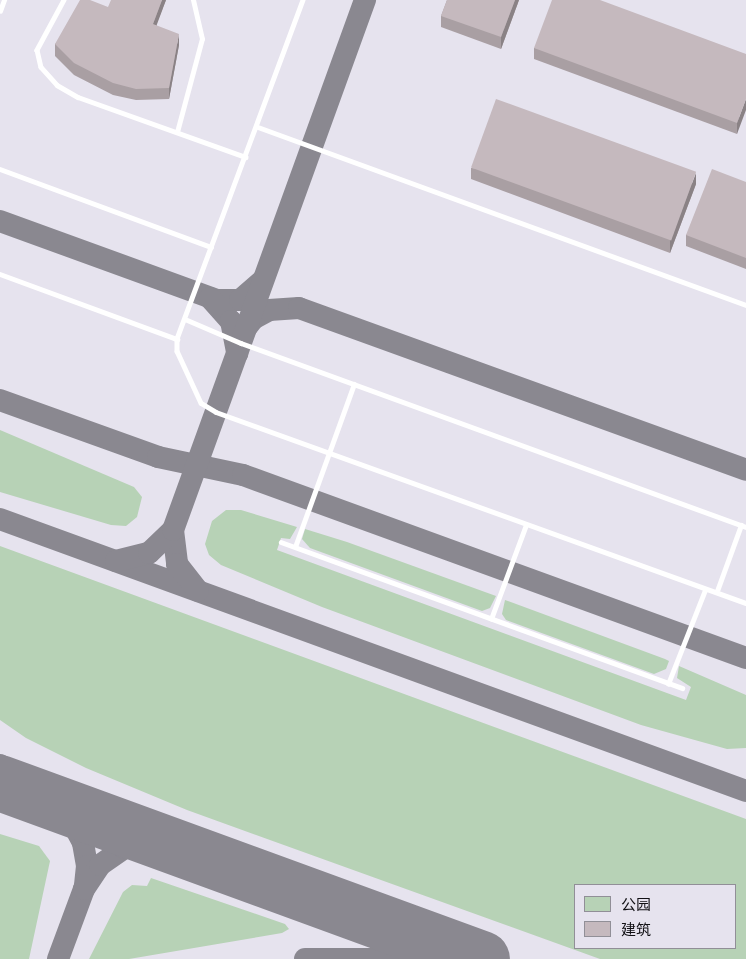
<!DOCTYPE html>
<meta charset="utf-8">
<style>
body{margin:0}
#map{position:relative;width:746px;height:959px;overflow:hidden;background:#e6e3ee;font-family:Rubik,"Noto Sans SC",sans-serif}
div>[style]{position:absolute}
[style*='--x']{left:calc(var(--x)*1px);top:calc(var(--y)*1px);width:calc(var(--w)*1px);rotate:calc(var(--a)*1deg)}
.green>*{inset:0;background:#b7d2b6}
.taxiway>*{height:22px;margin:-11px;padding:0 11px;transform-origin:11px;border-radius:11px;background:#8a8890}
.runway>*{height:56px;margin:-28px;padding:0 28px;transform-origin:28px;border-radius:28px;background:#8a8890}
.lane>*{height:4.5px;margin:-2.25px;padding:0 2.25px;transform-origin:2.25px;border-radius:2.25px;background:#fff}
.wall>*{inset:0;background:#a99fa3}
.shaded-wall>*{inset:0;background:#8a8285}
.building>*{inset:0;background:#c5b9be;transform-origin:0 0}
span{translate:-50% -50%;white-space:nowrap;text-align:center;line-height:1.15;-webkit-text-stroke:5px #e6e3ee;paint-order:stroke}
.legend{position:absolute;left:574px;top:884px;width:162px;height:65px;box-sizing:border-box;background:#e6e3ee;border:1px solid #918f97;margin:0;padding:6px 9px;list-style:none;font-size:15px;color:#121115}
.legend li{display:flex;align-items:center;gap:10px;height:25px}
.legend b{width:25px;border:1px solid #918f97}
</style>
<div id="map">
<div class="green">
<i style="clip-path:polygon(0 430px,134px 487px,142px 497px,137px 517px,126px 526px,111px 525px,0 492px)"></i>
<i style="clip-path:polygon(226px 510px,241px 510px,297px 527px,290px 539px,281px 538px,277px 550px,686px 700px,691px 687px,677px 678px,679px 666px,746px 695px,746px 748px,727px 749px,641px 725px,322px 607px,221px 565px,209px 555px,205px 544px,212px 521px)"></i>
<i style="clip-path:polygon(305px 529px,347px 542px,496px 596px,490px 608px,482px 611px,310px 548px,302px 539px)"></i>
<i style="clip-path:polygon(evenodd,0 546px,746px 819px,746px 959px,600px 959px,187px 810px,86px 768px,26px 738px,0 720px,0 546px,575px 885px,735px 885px,735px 948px,575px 948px,575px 885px)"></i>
<i style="clip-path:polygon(505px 600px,665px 659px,669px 661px,666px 669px,654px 674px,506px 620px,502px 614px)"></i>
<i style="clip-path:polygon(0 834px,39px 846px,50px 861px,29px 959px,0 959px)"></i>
<i style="clip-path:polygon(151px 878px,285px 924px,289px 929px,282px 933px,129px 959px,89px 959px,123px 892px,132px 885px,147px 886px)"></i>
</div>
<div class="taxiway">
<i style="--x:0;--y:221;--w:231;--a:20"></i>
<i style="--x:217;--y:300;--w:23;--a:0"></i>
<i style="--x:240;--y:300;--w:29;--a:-41"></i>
<i style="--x:210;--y:298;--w:31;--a:48"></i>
<i style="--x:231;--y:321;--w:33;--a:79"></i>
<i style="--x:247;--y:327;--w:10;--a:-53"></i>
<i style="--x:253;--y:319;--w:18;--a:-29"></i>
<i style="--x:269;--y:310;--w:30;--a:-4"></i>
<i style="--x:299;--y:308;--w:475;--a:19.9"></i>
<i style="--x:0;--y:400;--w:168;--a:19.8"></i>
<i style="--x:158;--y:457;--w:87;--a:12"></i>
<i style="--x:243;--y:475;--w:535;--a:19.99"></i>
<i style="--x:0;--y:519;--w:794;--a:20.03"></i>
<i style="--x:173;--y:530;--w:34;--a:83"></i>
<i style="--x:177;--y:564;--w:34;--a:52"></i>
<i style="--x:116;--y:561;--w:34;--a:-14"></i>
<i style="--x:149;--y:553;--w:33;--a:-44"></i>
<i style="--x:173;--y:530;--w:564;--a:-70.09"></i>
<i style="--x:0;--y:765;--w:100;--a:27.3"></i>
<i style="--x:89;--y:811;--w:85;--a:22.9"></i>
<i style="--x:0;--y:799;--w:75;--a:11.6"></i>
<i style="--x:57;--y:807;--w:21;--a:45"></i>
<i style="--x:72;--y:822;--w:24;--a:62"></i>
<i style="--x:83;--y:843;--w:23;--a:80"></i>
<i style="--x:87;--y:866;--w:20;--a:96"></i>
<i style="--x:266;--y:880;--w:98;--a:26"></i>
<i style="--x:354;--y:923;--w:67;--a:32.3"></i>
<i style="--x:58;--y:959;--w:75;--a:-69.6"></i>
<i style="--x:84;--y:889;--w:29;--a:-56"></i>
<i style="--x:100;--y:865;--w:29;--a:-35"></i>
<i style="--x:124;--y:848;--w:34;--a:-8"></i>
<i style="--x:305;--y:959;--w:105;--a:0"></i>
</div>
<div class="runway">
<i style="--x:0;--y:783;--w:513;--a:20.06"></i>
</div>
<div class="lane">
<i style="--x:64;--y:0;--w:57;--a:118.4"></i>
<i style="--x:37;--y:50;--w:17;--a:77"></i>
<i style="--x:41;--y:67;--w:24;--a:48"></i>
<i style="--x:57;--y:85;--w:24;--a:30"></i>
<i style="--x:78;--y:97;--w:178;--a:19.7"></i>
<i style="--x:303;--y:0;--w:362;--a:110.4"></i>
<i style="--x:177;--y:339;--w:12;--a:90"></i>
<i style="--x:177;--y:351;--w:57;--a:65.2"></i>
<i style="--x:201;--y:403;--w:17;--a:31"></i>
<i style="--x:216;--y:412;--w:563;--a:19.82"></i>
<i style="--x:0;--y:11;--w:12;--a:-70"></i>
<i style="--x:258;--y:127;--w:519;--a:20.04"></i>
<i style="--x:177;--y:132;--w:96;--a:-75"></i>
<i style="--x:202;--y:39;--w:40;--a:-103"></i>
<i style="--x:0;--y:169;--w:225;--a:20.3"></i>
<i style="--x:0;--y:274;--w:189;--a:20.2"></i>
<i style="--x:185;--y:319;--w:61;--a:23.2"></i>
<i style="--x:241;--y:343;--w:537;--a:20.02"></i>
<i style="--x:281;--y:542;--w:427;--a:20"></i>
<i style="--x:295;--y:547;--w:173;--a:-70.1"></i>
<i style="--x:717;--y:591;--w:70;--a:-70"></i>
<i style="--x:491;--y:619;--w:100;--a:-69.6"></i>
<i style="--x:668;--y:684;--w:101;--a:-68.5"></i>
</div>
<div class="wall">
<i style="clip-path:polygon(166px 0,156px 25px,179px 45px,169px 99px,136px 100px,113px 95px,74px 75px,55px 56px,55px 44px,108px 7px)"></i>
<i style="clip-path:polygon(447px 0,519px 0,501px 49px,441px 27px,441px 16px)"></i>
<i style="clip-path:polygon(534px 48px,746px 54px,737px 134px,534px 59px)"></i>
<i style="clip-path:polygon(471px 168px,696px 184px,670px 253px,471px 179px)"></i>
<i style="clip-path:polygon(746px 182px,746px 269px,686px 246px,686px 235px)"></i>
</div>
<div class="shaded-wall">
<i style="clip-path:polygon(162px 0,166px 0,153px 35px,153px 24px)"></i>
<i style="clip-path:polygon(515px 0,519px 0,501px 49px,501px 37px)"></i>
<i style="clip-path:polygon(179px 34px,179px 45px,169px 99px,169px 88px)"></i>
<i style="clip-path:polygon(746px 99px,746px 110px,737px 134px,737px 123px)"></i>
<i style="clip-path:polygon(696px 173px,696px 184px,670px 253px,670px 241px)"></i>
</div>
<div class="building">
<i style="clip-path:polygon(80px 0,90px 0,108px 7px,111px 0,162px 0,153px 24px,179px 34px,169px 88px,136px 89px,113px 83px,74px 63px,55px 44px)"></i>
<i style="clip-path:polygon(447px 0,515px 0,501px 37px,441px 16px)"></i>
<i style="clip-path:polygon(552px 0,600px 0,746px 54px,746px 99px,737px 123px,534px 48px)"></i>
<i style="left:496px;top:99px;width:213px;height:73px;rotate:20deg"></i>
<i style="clip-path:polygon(712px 169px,746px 182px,746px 258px,686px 235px)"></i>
</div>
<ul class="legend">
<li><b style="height:14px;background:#b7d2b6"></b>公园</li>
<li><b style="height:14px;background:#c5b9be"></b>建筑</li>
</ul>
</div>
